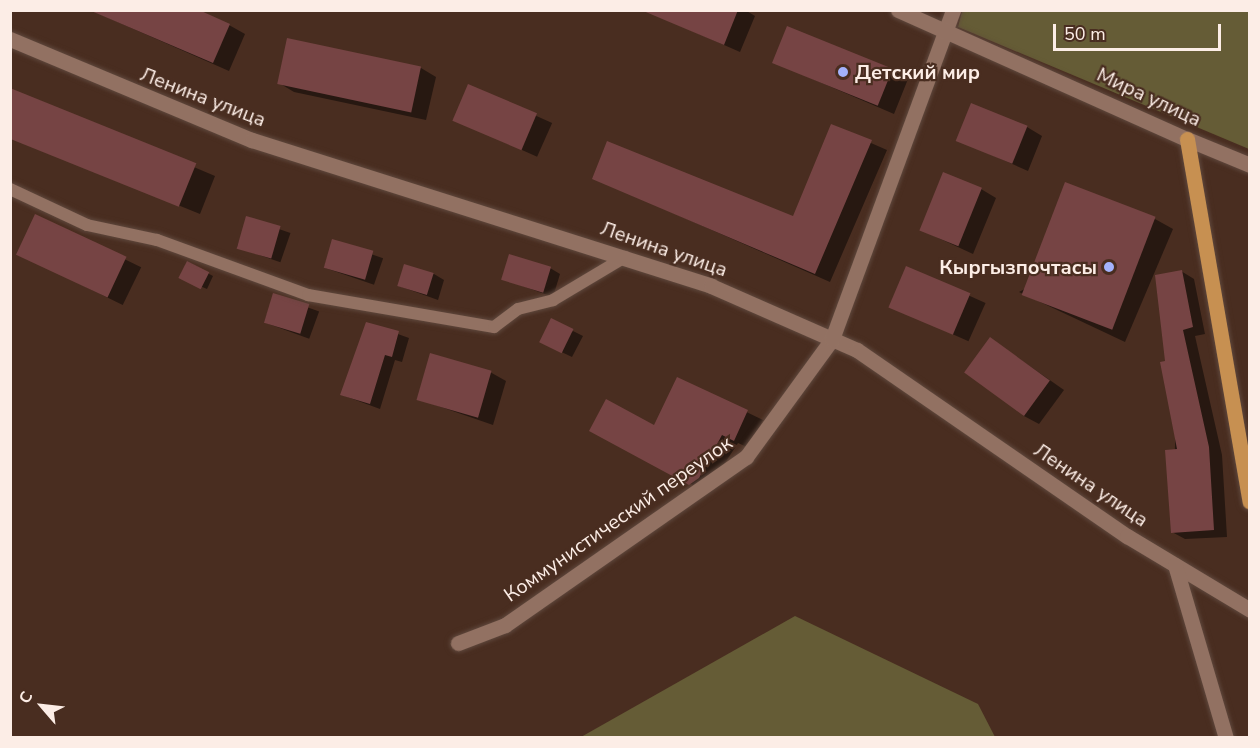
<!DOCTYPE html>
<meta charset="utf-8">
<style>
body{margin:0}
#map{position:relative;width:1260px;height:748px;overflow:hidden;background:#492d20;font-family:"Nunito Sans",sans-serif}
div>[style]{position:absolute}
[style*='--x']{left:calc(var(--x)*1px);top:calc(var(--y)*1px);width:calc(var(--w)*1px);rotate:calc(var(--a)*1deg)}
.green>*{inset:0;background:#655c36}
.shadow>*{inset:0;background:#0007;transform-origin:0 0}
.building>*{inset:0;background:#764444;transform-origin:0 0}
.roads{filter:drop-shadow(0 0 2px #5f483d) drop-shadow(0 0 2px #5f483d)}
.service>*{height:12px;margin:-6px;padding:0 6px;transform-origin:6px;border-radius:6px;background:#927162}
.minor>*{height:15px;margin:-7.5px;padding:0 7.5px;transform-origin:7.5px;border-radius:7.5px;background:#927162}
.tertiary>*{height:15px;margin:-7.5px;padding:0 7.5px;transform-origin:7.5px;border-radius:7.5px;background:#927162}
.primary>*{height:15px;margin:-7.5px;padding:0 7.5px;transform-origin:7.5px;border-radius:7.5px;background:#c79051}
.dots>*{width:16px;height:16px;translate:-50% -50%;box-sizing:border-box;border:3px solid #492d20;border-radius:50%}
span{translate:-50% -50%;white-space:nowrap;text-align:center;line-height:1.15;-webkit-text-stroke:4.5px #492d20;paint-order:stroke}
.poi-label{font-size:20px;color:#fcede6;font-weight:700}
.left{translate:0 -50%;text-align:left}
.right{translate:-100% -50%;text-align:right}
.street-label{font-size:20px;color:#fcede6}
.frame{position:absolute;inset:0;border:12px solid #fcede6;pointer-events:none}
.north{position:absolute;left:12px;top:676px;width:60px;height:60px;-webkit-text-stroke:4px #492d20;paint-order:stroke;rotate:298deg;font-size:16px;font-weight:700;line-height:24px;text-align:center;color:#fcede6}
.north::after{content:'';display:block;margin:auto;width:21px;height:27px;background:#fcede6;clip-path:polygon(50% 0,100% 100%,50% 72%,0 100%)}
.scale{position:absolute;left:1053px;top:24px;width:168px;height:27px;box-sizing:border-box;border:3px solid #fcede6;border-top:0;padding-left:8px;font-size:18px;line-height:21px;white-space:nowrap;color:#fcede6;-webkit-text-stroke:4px #492d20;paint-order:stroke}
</style>
<div id="map">
<div class="green">
<i style="clip-path:polygon(962px 11px,1249px 11px,1249px 149px,958px 27px)"></i>
<i style="clip-path:polygon(795px 616px,978px 704px,995px 737px,581px 737px)"></i>
</div>
<div class="shadow">
<i style="clip-path:polygon(668px 10px,745px 10px,755px 16px,740px 52px,665px 19px)"></i>
<i style="clip-path:polygon(95px 12px,229px 25px,245px 34px,229px 71px)"></i>
<i style="clip-path:polygon(773px 62px,892px 70px,908px 79px,894px 114px)"></i>
<i style="clip-path:polygon(421px 68px,436px 77px,426px 120px,294px 92px,279px 83px)"></i>
<i style="left:469px;top:86px;width:91px;height:37px;rotate:24deg"></i>
<i style="clip-path:polygon(10px 89px,215px 176px,200px 214px,10px 137px)"></i>
<i style="clip-path:polygon(832px 126px,887px 150px,830px 282px,594px 178px,794px 218px)"></i>
<i style="clip-path:polygon(1027px 127px,1042px 136px,1028px 171px,958px 140px)"></i>
<i style="clip-path:polygon(981px 189px,996px 198px,973px 254px,921px 230px)"></i>
<i style="left:36px;top:216px;width:117px;height:42px;rotate:26deg"></i>
<i style="left:247px;top:218px;width:46px;height:31px;rotate:19deg"></i>
<i style="clip-path:polygon(1155px 219px,1173px 229px,1125px 342px,1019px 292px)"></i>
<i style="left:333px;top:241px;width:53px;height:28px;rotate:19deg"></i>
<i style="clip-path:polygon(188px 263px,213px 276px,207px 289px,186px 280px)"></i>
<i style="clip-path:polygon(550px 268px,560px 274px,553px 297px,503px 279px)"></i>
<i style="left:907px;top:268px;width:86px;height:42px;rotate:24deg"></i>
<i style="clip-path:polygon(1181px 271px,1194px 279px,1205px 334px,1195px 336px,1222px 455px,1227px 537px,1185px 539px,1172px 532px)"></i>
<i style="clip-path:polygon(434px 274px,444px 280px,438px 300px,399px 286px)"></i>
<i style="left:274px;top:295px;width:48px;height:29px;rotate:20deg"></i>
<i style="clip-path:polygon(367px 323px,409px 338px,402px 362px,395px 360px,380px 409px,342px 395px)"></i>
<i style="clip-path:polygon(573px 331px,583px 336px,572px 357px,551px 347px)"></i>
<i style="clip-path:polygon(991px 339px,1064px 390px,1039px 424px,1024px 416px)"></i>
<i style="clip-path:polygon(490px 372px,506px 381px,493px 425px,418px 399px)"></i>
<i style="clip-path:polygon(678px 379px,763px 420px,749px 448px,738px 443px,706px 492px,606px 439px,655px 427px)"></i>
</div>
<div class="building">
<i style="clip-path:polygon(89px 10px,199px 10px,230px 24px,213px 63px)"></i>
<i style="clip-path:polygon(641px 10px,738px 10px,724px 45px)"></i>
<i style="left:787px;top:26px;width:114px;height:40px;rotate:22deg"></i>
<i style="left:287px;top:38px;width:137px;height:47px;rotate:12deg"></i>
<i style="left:468px;top:84px;width:75px;height:40px;rotate:23deg"></i>
<i style="left:10px;top:88px;width:201px;height:47px;rotate:22deg"></i>
<i style="left:971px;top:103px;width:61px;height:41px;rotate:22deg"></i>
<i style="clip-path:polygon(831px 124px,872px 140px,815px 274px,592px 179px,607px 141px,793px 216px)"></i>
<i style="left:943px;top:172px;width:42px;height:63px;rotate:22deg"></i>
<i style="left:1065px;top:182px;width:97px;height:121px;rotate:21deg"></i>
<i style="left:35px;top:214px;width:101px;height:45px;rotate:25deg"></i>
<i style="left:246px;top:216px;width:36px;height:34px;rotate:16deg"></i>
<i style="left:332px;top:239px;width:43px;height:30px;rotate:16deg"></i>
<i style="left:509px;top:254px;width:44px;height:27px;rotate:17deg"></i>
<i style="left:187px;top:261px;width:25px;height:19px;rotate:27deg"></i>
<i style="left:404px;top:264px;width:31px;height:23px;rotate:17deg"></i>
<i style="left:906px;top:266px;width:70px;height:45px;rotate:23deg"></i>
<i style="clip-path:polygon(1182px 270px,1193px 327px,1183px 330px,1209px 447px,1214px 530px,1171px 533px,1165px 450px,1177px 449px,1160px 362px,1165px 361px,1155px 275px)"></i>
<i style="left:273px;top:293px;width:38px;height:31px;rotate:17deg"></i>
<i style="left:551px;top:318px;width:25px;height:27px;rotate:26deg"></i>
<i style="clip-path:polygon(366px 322px,399px 331px,392px 357px,385px 355px,370px 404px,340px 395px)"></i>
<i style="left:990px;top:337px;width:74px;height:44px;rotate:36deg"></i>
<i style="left:430px;top:353px;width:64px;height:49px;rotate:16deg"></i>
<i style="clip-path:polygon(677px 377px,748px 410px,734px 441px,722px 435px,699px 478px,689px 485px,589px 431px,606px 399px,654px 425px)"></i>
</div>
<div class="roads">
<div class="service">
<i style="--x:10;--y:189;--w:85;--a:25.1"></i>
<i style="--x:87;--y:225;--w:72;--a:12.1"></i>
<i style="--x:157;--y:240;--w:161;--a:20"></i>
<i style="--x:308;--y:295;--w:189;--a:9.8"></i>
<i style="--x:494;--y:327;--w:30;--a:-37"></i>
<i style="--x:518;--y:309;--w:36;--a:-14"></i>
<i style="--x:553;--y:300;--w:84;--a:-30.8"></i>
</div>
<div class="minor">
<i style="--x:10;--y:39;--w:262;--a:22.7"></i>
<i style="--x:252;--y:140;--w:482;--a:17.6"></i>
<i style="--x:711;--y:286;--w:159;--a:23.7"></i>
<i style="--x:857;--y:350;--w:328;--a:34.6"></i>
<i style="--x:1127;--y:536;--w:144;--a:31"></i>
<i style="--x:1187;--y:139;--w:68;--a:22.4"></i>
<i style="--x:1175;--y:565;--w:180;--a:73.6"></i>
<i style="--x:458;--y:643;--w:50;--a:-21"></i>
<i style="--x:505;--y:625;--w:294;--a:-34.9"></i>
<i style="--x:746;--y:457;--w:146;--a:-53.9"></i>
<i style="--x:832;--y:339;--w:351;--a:-69.8"></i>
</div>
<div class="tertiary">
<i style="--x:898;--y:10;--w:316;--a:24.1"></i>
</div>
<div class="primary">
<i style="--x:1187;--y:139;--w:368;--a:80.2"></i>
</div>
</div>
<div class="dots">
<i style="left:843px;top:72px;background:#a4b2fc"></i>
<i style="left:1109px;top:267px;background:#a4b2fc"></i>
</div>
<div class="poi-label">
<span class="left" style="left:855px;top:72px">Детский мир</span>
<span class="right" style="left:1097px;top:267px">Кыргызпочтасы</span>
</div>
<div class="street-label">
<span style="left:203px;top:97px;rotate:21deg">Ленина улица</span>
<span style="left:1149px;top:97px;rotate:25deg">Мира улица</span>
<span style="left:664px;top:249px;rotate:19deg">Ленина улица</span>
<span style="left:1091px;top:485px;rotate:34deg">Ленина улица</span>
<span style="left:618px;top:519px;rotate:-35deg">Коммунистический переулок</span>
</div>
<div class="frame"></div>
<div class="north">С</div>
<div class="scale">50 m</div>
</div>
